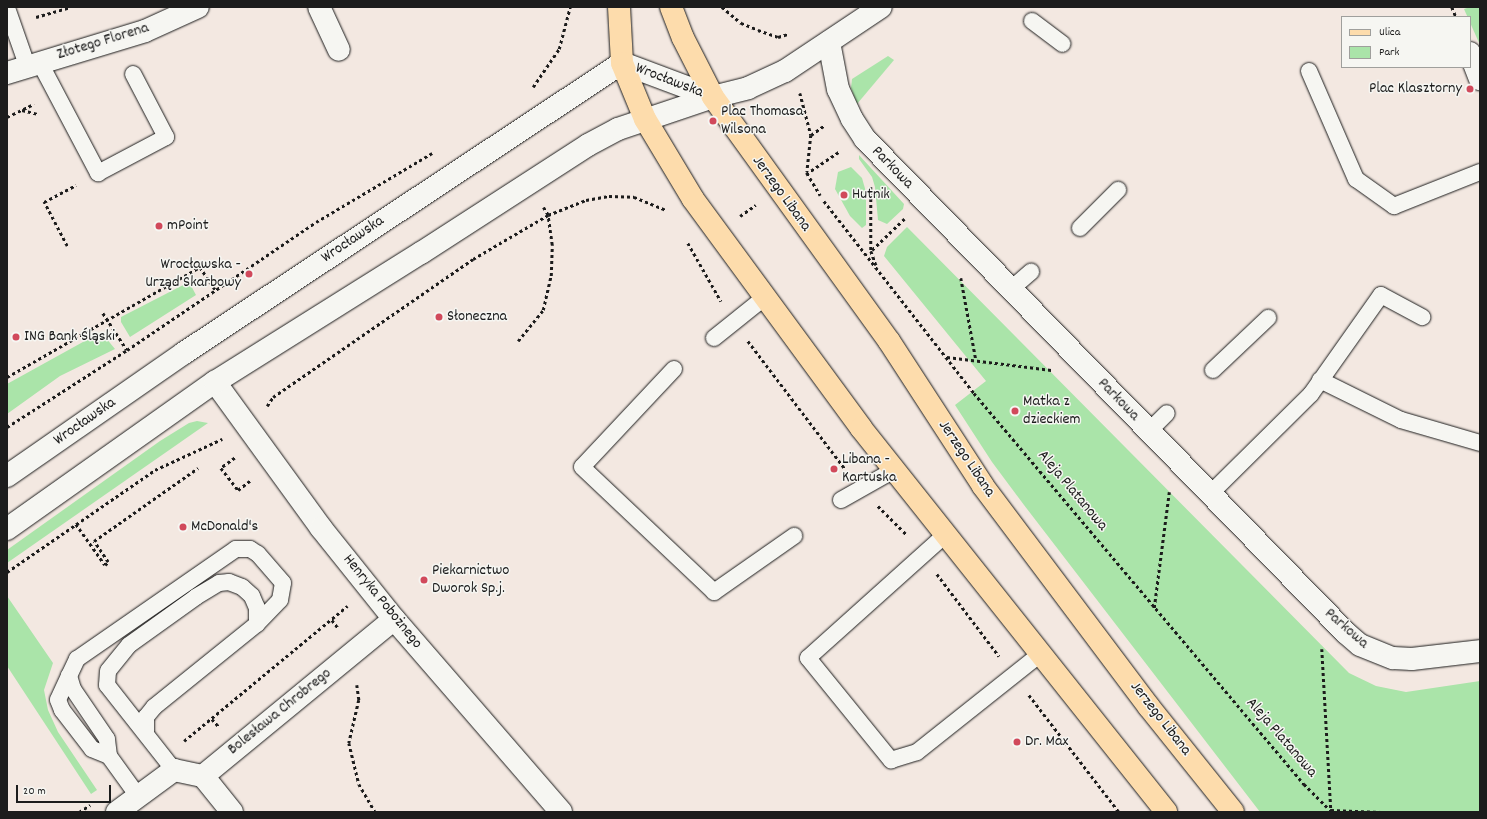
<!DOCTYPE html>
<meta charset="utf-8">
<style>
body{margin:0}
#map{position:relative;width:1487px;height:819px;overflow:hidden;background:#f3e8e1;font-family:Dekko,sans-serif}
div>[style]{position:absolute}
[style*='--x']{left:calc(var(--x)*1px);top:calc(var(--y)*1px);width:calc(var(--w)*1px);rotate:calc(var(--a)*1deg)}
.green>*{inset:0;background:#aae4a9}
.path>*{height:2.5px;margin-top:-1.25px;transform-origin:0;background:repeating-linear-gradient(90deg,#1c1c1c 0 3px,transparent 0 6px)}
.roads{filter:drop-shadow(0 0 1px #1c1c1c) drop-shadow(0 0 1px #1c1c1c)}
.service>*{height:16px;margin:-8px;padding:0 8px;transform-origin:8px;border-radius:8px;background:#f6f6f2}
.minor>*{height:22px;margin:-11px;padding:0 11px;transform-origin:11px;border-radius:11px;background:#f6f6f2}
.tertiary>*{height:22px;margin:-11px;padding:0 11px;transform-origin:11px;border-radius:11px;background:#f6f6f2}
.primary>*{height:22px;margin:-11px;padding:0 11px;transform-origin:11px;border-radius:11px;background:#fddcac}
.dots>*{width:11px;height:11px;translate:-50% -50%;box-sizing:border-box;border:2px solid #f6f6f2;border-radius:50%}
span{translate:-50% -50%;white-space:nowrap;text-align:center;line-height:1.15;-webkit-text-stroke:3px #f6f6f2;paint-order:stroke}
.street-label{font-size:16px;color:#1c1c1c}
.poi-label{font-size:16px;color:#1c1c1c}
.right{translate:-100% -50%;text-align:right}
.left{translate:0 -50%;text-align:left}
.frame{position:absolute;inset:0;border:8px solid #1c1c1c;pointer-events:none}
.legend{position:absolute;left:1341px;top:16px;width:130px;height:52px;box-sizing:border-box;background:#f6f6f2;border:1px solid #9f9f9c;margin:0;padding:5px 7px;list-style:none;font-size:12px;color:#1c1c1c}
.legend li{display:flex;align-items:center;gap:8px;height:20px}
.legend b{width:20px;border:1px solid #9f9f9c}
.scale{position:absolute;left:16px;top:785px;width:95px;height:18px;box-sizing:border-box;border:2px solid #1c1c1c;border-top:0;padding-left:5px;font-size:12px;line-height:14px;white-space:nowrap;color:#1c1c1c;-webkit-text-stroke:3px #f6f6f2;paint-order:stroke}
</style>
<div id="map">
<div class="green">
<i style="clip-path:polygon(1470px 7px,1480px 7px,1480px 45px,1464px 9px)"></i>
<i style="clip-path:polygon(888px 56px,894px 60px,857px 104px,851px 88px,852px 79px)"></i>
<i style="clip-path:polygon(859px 155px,904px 204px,903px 209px,887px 224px,878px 220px,875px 187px,872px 177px,859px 159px)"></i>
<i style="clip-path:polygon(851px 167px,862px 178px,866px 192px,866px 225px,862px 228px,850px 216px,835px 189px,838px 172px)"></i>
<i style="clip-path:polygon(907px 227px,1349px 673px,1376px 686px,1406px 692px,1480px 681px,1480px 812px,1260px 812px,1024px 505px,992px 462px,955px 405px,986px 381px,884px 256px,887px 247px)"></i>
<i style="clip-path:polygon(189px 282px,196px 295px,130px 337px,121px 322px,121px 317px)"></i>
<i style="clip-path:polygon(101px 332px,115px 349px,60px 376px,7px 414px,7px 384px)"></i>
<i style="clip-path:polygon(197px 421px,208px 423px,7px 563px,7px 550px,160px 441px,189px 423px)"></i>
<i style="clip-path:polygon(7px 596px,53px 663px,44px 690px,48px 710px,58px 732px,97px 790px,91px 794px,7px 666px)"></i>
</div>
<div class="path">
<i style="--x:722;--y:7;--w:25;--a:40"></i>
<i style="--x:741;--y:23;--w:18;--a:22"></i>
<i style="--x:758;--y:30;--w:21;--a:19"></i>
<i style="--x:778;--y:37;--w:10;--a:-17"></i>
<i style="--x:1452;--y:7;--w:11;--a:68"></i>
<i style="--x:36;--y:17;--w:35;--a:-16"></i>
<i style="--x:533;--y:87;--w:46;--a:-55.6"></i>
<i style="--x:559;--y:49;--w:43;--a:-75.3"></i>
<i style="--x:800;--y:93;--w:43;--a:75.3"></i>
<i style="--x:811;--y:135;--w:37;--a:96"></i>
<i style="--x:22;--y:110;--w:16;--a:14"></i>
<i style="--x:7;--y:117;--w:30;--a:-26"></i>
<i style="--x:811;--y:135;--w:17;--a:-36"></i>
<i style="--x:807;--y:173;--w:26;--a:59"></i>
<i style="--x:806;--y:174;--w:41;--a:-34.1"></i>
<i style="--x:871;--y:187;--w:64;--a:90"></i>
<i style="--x:871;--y:251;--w:15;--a:70"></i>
<i style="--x:824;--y:201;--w:244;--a:52"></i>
<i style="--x:974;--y:393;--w:512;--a:49.84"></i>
<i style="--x:1304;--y:784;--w:40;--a:45"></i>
<i style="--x:740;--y:216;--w:19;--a:-35"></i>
<i style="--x:688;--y:243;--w:67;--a:60.4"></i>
<i style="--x:67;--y:246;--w:50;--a:-117.6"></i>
<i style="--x:44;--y:202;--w:36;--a:-28"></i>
<i style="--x:872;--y:250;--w:45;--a:-44.1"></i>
<i style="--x:961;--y:278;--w:83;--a:79.6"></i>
<i style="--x:103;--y:313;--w:44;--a:57"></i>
<i style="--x:518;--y:341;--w:40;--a:-51"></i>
<i style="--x:543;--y:310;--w:35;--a:-77"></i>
<i style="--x:551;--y:276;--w:31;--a:-88"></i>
<i style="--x:552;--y:245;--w:30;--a:-98"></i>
<i style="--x:548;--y:215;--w:9;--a:-122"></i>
<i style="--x:748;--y:341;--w:162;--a:52.8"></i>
<i style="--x:947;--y:357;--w:105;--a:7.1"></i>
<i style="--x:7;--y:377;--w:222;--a:-29.7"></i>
<i style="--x:200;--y:267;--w:27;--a:56"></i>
<i style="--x:267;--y:406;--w:11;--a:-56"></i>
<i style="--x:273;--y:397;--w:243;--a:-34.6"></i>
<i style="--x:473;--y:259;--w:87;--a:-30.4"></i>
<i style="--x:548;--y:215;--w:41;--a:-21.5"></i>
<i style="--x:586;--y:200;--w:23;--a:-10"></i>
<i style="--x:609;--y:196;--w:25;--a:2"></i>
<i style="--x:634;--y:197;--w:35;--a:22"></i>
<i style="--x:7;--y:427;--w:143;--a:-32.7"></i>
<i style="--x:127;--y:350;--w:228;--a:-34.1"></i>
<i style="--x:316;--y:222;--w:135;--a:-30.7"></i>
<i style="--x:235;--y:458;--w:17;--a:144"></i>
<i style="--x:221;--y:468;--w:28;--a:52"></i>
<i style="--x:238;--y:490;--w:16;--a:-38"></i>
<i style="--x:878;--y:506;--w:41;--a:45"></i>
<i style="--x:76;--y:524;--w:50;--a:54.7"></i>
<i style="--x:105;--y:565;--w:4;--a:-45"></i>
<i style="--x:108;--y:562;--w:25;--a:-124"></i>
<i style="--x:94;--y:541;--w:127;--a:-35.1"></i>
<i style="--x:7;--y:572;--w:180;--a:-34.6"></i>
<i style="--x:155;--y:470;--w:74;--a:-24.8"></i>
<i style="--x:937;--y:574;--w:103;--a:52.9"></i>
<i style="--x:1154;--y:608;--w:117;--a:-82.6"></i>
<i style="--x:332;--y:620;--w:11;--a:52"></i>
<i style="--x:1322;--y:649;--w:161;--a:86.8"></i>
<i style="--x:1331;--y:810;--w:50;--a:2.3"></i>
<i style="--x:357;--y:685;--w:15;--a:82"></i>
<i style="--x:359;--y:700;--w:44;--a:103.1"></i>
<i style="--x:349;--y:743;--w:42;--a:76.3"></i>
<i style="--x:359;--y:784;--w:32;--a:60"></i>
<i style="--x:1029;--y:695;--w:148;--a:52.4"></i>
<i style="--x:212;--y:719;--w:12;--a:48"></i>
<i style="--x:184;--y:741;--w:212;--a:-39.6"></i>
<i style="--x:79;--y:812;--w:13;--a:-32"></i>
</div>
<div class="roads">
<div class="service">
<i style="--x:7;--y:8;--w:60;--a:70.7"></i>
<i style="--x:1032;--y:21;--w:38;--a:37"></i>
<i style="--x:39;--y:61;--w:127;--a:62.2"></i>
<i style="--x:98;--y:173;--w:77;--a:-27.9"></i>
<i style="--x:166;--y:137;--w:71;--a:-117.6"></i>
<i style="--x:1309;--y:71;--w:118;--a:66.5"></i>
<i style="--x:1356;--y:179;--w:47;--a:35.4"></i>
<i style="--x:1394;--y:206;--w:92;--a:-21.6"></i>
<i style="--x:1080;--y:228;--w:54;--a:-45"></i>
<i style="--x:1010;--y:290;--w:28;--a:-41"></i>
<i style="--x:714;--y:338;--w:64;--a:-38.7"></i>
<i style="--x:674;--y:369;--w:134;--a:133.2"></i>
<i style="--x:582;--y:467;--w:182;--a:43.4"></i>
<i style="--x:714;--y:592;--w:98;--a:-35"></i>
<i style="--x:1213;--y:370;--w:76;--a:-43.4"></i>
<i style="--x:1320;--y:380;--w:90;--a:26.3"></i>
<i style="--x:1401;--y:420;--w:82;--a:16.2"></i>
<i style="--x:1149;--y:431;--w:25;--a:-45"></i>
<i style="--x:1210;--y:494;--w:142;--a:-44.7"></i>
<i style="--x:1311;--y:394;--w:121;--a:-54.7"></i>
<i style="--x:1381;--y:295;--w:47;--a:28.2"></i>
<i style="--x:841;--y:500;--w:61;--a:-29.5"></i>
<i style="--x:945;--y:535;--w:184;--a:138.1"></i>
<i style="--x:808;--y:658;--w:132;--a:50.9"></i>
<i style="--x:891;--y:760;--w:27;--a:-17"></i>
<i style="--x:917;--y:752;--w:156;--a:-38.5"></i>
<i style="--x:69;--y:676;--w:26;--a:115"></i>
<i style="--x:58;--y:700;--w:11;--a:68"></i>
<i style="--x:62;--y:710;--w:49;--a:52.4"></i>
<i style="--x:92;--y:749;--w:18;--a:22"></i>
<i style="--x:109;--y:756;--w:49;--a:54.1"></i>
<i style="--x:146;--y:733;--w:16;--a:-90"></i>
<i style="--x:146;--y:717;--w:13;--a:-51"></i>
<i style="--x:154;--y:707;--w:132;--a:-38.9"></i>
<i style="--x:257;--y:624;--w:16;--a:-90"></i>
<i style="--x:257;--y:608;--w:13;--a:-113"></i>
<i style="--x:252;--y:596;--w:13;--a:-138"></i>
<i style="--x:242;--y:587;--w:14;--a:-159"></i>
<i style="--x:229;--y:582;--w:10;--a:174"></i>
<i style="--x:219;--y:583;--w:27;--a:149"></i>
<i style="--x:196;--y:597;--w:82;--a:144.4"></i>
<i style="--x:129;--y:645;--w:33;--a:129"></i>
<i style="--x:108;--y:671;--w:14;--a:94"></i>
<i style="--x:107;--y:685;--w:108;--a:51.8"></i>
<i style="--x:109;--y:756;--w:17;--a:-97"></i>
<i style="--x:107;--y:739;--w:60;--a:-124.2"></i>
<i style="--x:73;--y:689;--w:14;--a:-107"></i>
<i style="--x:69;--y:676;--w:19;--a:-65"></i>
<i style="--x:77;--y:659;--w:193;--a:-34.7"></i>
<i style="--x:236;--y:549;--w:14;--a:0"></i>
<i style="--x:250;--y:549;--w:9;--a:32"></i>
<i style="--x:258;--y:554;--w:38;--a:49"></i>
<i style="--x:283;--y:583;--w:17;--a:100"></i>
<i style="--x:280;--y:600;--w:33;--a:134"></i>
</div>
<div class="minor">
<i style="--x:319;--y:7;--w:47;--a:65.1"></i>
<i style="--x:829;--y:42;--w:48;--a:79.2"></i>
<i style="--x:838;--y:89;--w:33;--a:65"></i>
<i style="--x:852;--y:119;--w:24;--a:57"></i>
<i style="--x:865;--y:139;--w:689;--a:45.76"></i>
<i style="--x:1346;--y:633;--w:18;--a:41"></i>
<i style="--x:1360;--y:645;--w:35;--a:22"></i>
<i style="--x:1393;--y:658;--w:19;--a:3"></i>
<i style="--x:1412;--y:659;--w:68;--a:-6.7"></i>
<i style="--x:1470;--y:53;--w:28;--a:69"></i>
<i style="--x:7;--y:73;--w:144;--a:-16.9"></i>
<i style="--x:145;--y:31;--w:58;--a:-24.4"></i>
<i style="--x:713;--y:97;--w:36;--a:-14"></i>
<i style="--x:748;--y:88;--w:41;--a:-24.7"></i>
<i style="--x:785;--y:71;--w:115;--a:-33.7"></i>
<i style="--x:215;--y:382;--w:180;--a:54"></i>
<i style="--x:321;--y:528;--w:117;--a:51.3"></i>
<i style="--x:394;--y:619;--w:255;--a:49.1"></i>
<i style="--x:203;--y:776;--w:247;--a:-39.4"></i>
<i style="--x:203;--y:776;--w:46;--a:51.1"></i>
<i style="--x:117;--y:812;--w:71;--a:-36.4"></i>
<i style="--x:174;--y:770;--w:30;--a:12"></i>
</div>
<div class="tertiary">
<i style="--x:7;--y:476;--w:216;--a:-34.8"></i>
<i style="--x:184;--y:353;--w:525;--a:-33.51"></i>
<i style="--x:622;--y:63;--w:97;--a:20.5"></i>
<i style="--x:7;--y:529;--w:255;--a:-35.3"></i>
<i style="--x:215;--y:382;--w:243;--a:-32.1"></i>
<i style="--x:421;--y:253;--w:199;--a:-32.9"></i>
<i style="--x:588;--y:145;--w:34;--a:-28"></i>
<i style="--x:618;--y:129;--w:100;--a:-18.6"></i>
</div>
<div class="primary">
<i style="--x:619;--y:7;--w:56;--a:86.9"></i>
<i style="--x:622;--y:63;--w:61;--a:67.7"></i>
<i style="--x:645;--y:119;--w:93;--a:59"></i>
<i style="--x:693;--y:199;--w:284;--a:53.7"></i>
<i style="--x:861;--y:428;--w:490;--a:51.5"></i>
<i style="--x:671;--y:7;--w:33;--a:69"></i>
<i style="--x:683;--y:38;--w:66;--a:63"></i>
<i style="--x:713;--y:97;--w:301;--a:54.2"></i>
<i style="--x:889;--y:341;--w:173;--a:57"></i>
<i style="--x:983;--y:486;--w:276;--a:53.1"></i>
<i style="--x:1149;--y:707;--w:134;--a:51.3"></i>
</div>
</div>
<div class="dots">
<i style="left:1470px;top:89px;background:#d1495b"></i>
<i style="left:713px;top:121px;background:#d1495b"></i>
<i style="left:844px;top:195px;background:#d1495b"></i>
<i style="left:159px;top:226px;background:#d1495b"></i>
<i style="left:249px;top:274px;background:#d1495b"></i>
<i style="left:439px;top:317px;background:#d1495b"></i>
<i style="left:16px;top:337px;background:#d1495b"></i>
<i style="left:1015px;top:411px;background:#d1495b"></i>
<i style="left:834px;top:469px;background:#d1495b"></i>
<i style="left:183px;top:527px;background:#d1495b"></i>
<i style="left:424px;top:580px;background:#d1495b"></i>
<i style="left:1017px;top:742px;background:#d1495b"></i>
</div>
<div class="street-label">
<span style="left:103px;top:42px;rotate:-17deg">Złotego Florena</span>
<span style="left:669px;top:81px;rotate:21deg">Wrocławska</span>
<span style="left:892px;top:168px;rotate:46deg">Parkowa</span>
<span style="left:781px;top:194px;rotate:54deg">Jerzego Libana</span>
<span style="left:353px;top:240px;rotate:-34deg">Wrocławska</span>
<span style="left:1118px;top:400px;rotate:46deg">Parkowa</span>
<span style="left:85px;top:422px;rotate:-35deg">Wrocławska</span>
<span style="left:966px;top:459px;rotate:56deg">Jerzego Libana</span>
<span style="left:1072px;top:491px;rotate:50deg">Aleja Platanowa</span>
<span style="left:382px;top:602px;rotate:51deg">Henryka Pobożnego</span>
<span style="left:1346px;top:629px;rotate:41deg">Parkowa</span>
<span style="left:280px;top:712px;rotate:-39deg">Bolesława Chrobrego</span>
<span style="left:1160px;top:719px;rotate:52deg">Jerzego Libana</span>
<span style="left:1281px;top:738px;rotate:49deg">Aleja Platanowa</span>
</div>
<div class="poi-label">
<span class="right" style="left:1462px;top:89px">Plac Klasztorny</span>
<span class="left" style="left:721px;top:121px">Plac Thomasa<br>Wilsona</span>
<span class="left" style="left:852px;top:195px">Hutnik</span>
<span class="left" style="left:167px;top:226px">mPoint</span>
<span class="right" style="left:241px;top:274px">Wrocławska -<br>Urząd Skarbowy</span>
<span class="left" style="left:447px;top:317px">Słoneczna</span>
<span class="left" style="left:24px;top:337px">ING Bank Śląski</span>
<span class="left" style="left:1023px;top:411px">Matka z<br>dzieckiem</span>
<span class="left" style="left:842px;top:469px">Libana -<br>Kartuska</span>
<span class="left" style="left:191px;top:527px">McDonald's</span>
<span class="left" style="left:432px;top:580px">Piekarnictwo<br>Dworok Sp.j.</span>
<span class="left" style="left:1025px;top:742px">Dr. Max</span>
</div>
<div class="frame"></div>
<ul class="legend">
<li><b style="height:5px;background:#fddcac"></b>Ulica</li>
<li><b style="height:11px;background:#aae4a9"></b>Park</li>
</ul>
<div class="scale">20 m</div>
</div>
